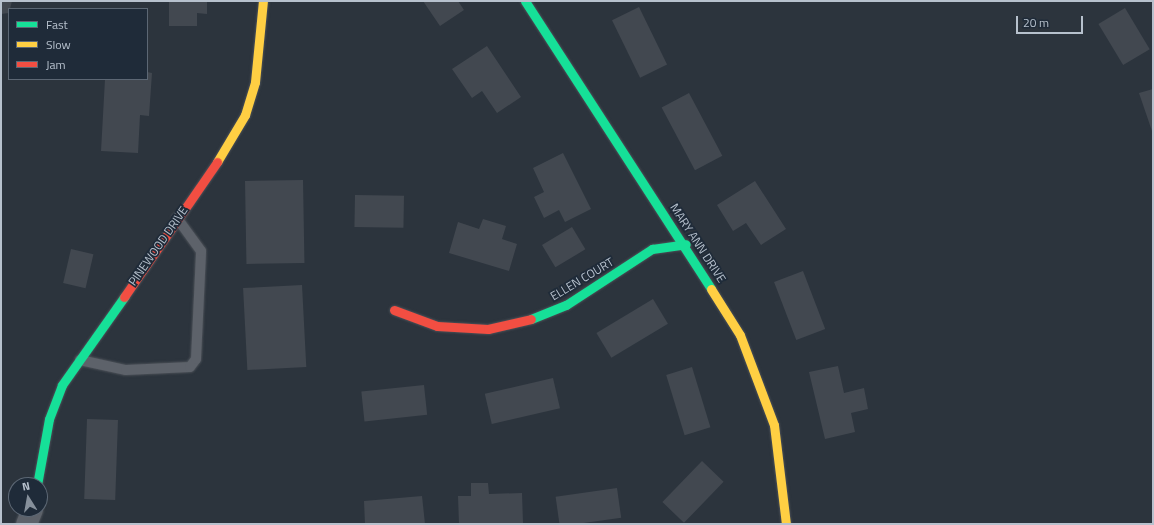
<!DOCTYPE html>
<style>
body{margin:0}
#map{position:relative;width:1154px;height:525px;overflow:hidden;background:#2c343d;font-family:"Titillium Web",sans-serif}
div>[style]{position:absolute}
[style*='--x']{left:calc(var(--x)*1px);top:calc(var(--y)*1px);width:calc(var(--w)*1px);rotate:calc(var(--a)*1deg)}
.building>*{inset:0;background:#424850;transform-origin:0 0}
.roads{filter:drop-shadow(0 0 1px #4b5057) drop-shadow(0 0 1px #4b5057)}
.lane>*{height:10px;margin:-5px;padding:0 5px;transform-origin:5px;border-radius:5px;background:#5d626a}
.street>*{height:21px;margin:-10.5px;padding:0 10.5px;transform-origin:10.5px;border-radius:10.5px;background:#5d626a}
.fast>*{height:9px;margin:-4.5px;padding:0 4.5px;transform-origin:4.5px;border-radius:4.5px;background:#16e098}
.slow>*{height:9px;margin:-4.5px;padding:0 4.5px;transform-origin:4.5px;border-radius:4.5px;background:#ffcf43}
.jam>*{height:9px;margin:-4.5px;padding:0 4.5px;transform-origin:4.5px;border-radius:4.5px;background:#f24e42}
span{translate:-50% -50%;white-space:nowrap;text-align:center;line-height:1.15;-webkit-text-stroke:3.5px #1f2b39;paint-order:stroke}
.street-label{font-size:12px;color:#b7c1cd}
.frame{position:absolute;inset:0;border:2px solid #b7c1cd;pointer-events:none}
.legend{position:absolute;left:8px;top:8px;width:140px;height:72px;box-sizing:border-box;background:#1f2b39;border:1px solid #5c6774;margin:0;padding:5px 7px;list-style:none;font-size:12px;color:#b7c1cd}
.legend li{display:flex;align-items:center;gap:8px;height:20px}
.legend b{width:20px;border:1px solid #5c6774}
.north{position:absolute;left:8px;top:477px;width:40px;height:40px;box-sizing:border-box;background:#1f2b39;border:1px solid #5c6774;border-radius:50%;rotate:349deg;font-size:11px;font-weight:700;line-height:16px;text-align:center;color:#b7c1cd}
.north::after{content:'';display:block;margin:auto;width:14px;height:18px;background:#86909b;clip-path:polygon(50% 0,100% 100%,50% 72%,0 100%)}
.scale{position:absolute;left:1016px;top:16px;width:67px;height:18px;box-sizing:border-box;border:2px solid #b7c1cd;border-top:0;padding-left:5px;font-size:12px;line-height:14px;white-space:nowrap;color:#b7c1cd;-webkit-text-stroke:3px #1f2b39;paint-order:stroke}
</style>
<div id="map">
<div class="building">
<i style="clip-path:polygon(1px 1px,12px 1px,9px 13px,1px 14px)"></i>
<i style="clip-path:polygon(169px 1px,207px 1px,207px 14px,197px 13px,197px 26px,169px 26px)"></i>
<i style="clip-path:polygon(423px 1px,458px 1px,464px 10px,440px 26px)"></i>
<i style="left:639px;top:7px;width:64px;height:30px;rotate:64deg"></i>
<i style="left:1125px;top:8px;width:48px;height:31px;rotate:59deg"></i>
<i style="clip-path:polygon(487px 46px,521px 97px,497px 113px,482px 91px,472px 98px,452px 69px)"></i>
<i style="clip-path:polygon(147px 72px,152px 73px,149px 116px,140px 115px,138px 153px,101px 151px,105px 79px,147px 79px)"></i>
<i style="clip-path:polygon(1153px 89px,1153px 134px,1139px 93px)"></i>
<i style="left:689px;top:93px;width:71px;height:31px;rotate:62deg"></i>
<i style="clip-path:polygon(563px 153px,591px 209px,565px 222px,559px 210px,544px 218px,534px 197px,544px 192px,533px 168px)"></i>
<i style="left:303px;top:180px;width:83px;height:58px;rotate:89deg"></i>
<i style="clip-path:polygon(755px 181px,786px 229px,761px 245px,746px 223px,733px 231px,717px 205px)"></i>
<i style="left:355px;top:195px;width:49px;height:32px;rotate:1deg"></i>
<i style="clip-path:polygon(483px 219px,506px 226px,502px 239px,517px 244px,509px 271px,449px 253px,458px 222px,479px 229px)"></i>
<i style="left:572px;top:227px;width:26px;height:35px;rotate:59deg"></i>
<i style="left:71px;top:249px;width:23px;height:35px;rotate:13deg"></i>
<i style="left:803px;top:271px;width:62px;height:31px;rotate:69deg"></i>
<i style="left:302px;top:285px;width:82px;height:59px;rotate:87deg"></i>
<i style="left:653px;top:299px;width:29px;height:66px;rotate:59deg"></i>
<i style="clip-path:polygon(838px 366px,844px 393px,864px 388px,868px 409px,851px 413px,855px 432px,825px 439px,809px 372px)"></i>
<i style="left:692px;top:367px;width:63px;height:27px;rotate:73deg"></i>
<i style="left:553px;top:378px;width:31px;height:70px;rotate:77deg"></i>
<i style="left:424px;top:385px;width:30px;height:63px;rotate:84deg"></i>
<i style="left:87px;top:419px;width:31px;height:80px;rotate:2deg"></i>
<i style="left:702px;top:461px;width:30px;height:57px;rotate:44deg"></i>
<i style="clip-path:polygon(471px 483px,488px 483px,489px 494px,522px 493px,523px 523px,459px 524px,458px 496px,471px 496px)"></i>
<i style="left:617px;top:488px;width:30px;height:62px;rotate:82deg"></i>
<i style="clip-path:polygon(422px 496px,425px 524px,365px 524px,364px 501px)"></i>
</div>
<div class="roads">
<div class="lane">
<i style="--x:80;--y:360;--w:47;--a:12.3"></i>
<i style="--x:126;--y:370;--w:64;--a:-2.7"></i>
<i style="--x:190;--y:367;--w:10;--a:-53"></i>
<i style="--x:196;--y:359;--w:108;--a:-87.3"></i>
<i style="--x:201;--y:251;--w:41;--a:-126"></i>
</div>
<div class="street">
<i style="--x:26;--y:524;--w:16;--a:-68"></i>
</div>
<div class="fast">
<i style="--x:525;--y:1;--w:343;--a:57.1"></i>
<i style="--x:531;--y:319;--w:38;--a:-22"></i>
<i style="--x:566;--y:305;--w:103;--a:-33.1"></i>
<i style="--x:652;--y:249;--w:34;--a:-8"></i>
<i style="--x:37;--y:485;--w:67;--a:-79.7"></i>
<i style="--x:49;--y:419;--w:36;--a:-69"></i>
<i style="--x:62;--y:385;--w:108;--a:-54.8"></i>
</div>
<div class="slow">
<i style="--x:217;--y:162;--w:55;--a:-59.2"></i>
<i style="--x:245;--y:115;--w:34;--a:-73"></i>
<i style="--x:255;--y:82;--w:81;--a:-84.4"></i>
<i style="--x:711;--y:289;--w:54;--a:57.8"></i>
<i style="--x:740;--y:335;--w:96;--a:69.3"></i>
<i style="--x:774;--y:425;--w:100;--a:83.1"></i>
</div>
<div class="jam">
<i style="--x:124;--y:297;--w:164;--a:-55.4"></i>
<i style="--x:394;--y:310;--w:46;--a:20.4"></i>
<i style="--x:437;--y:326;--w:51;--a:3.4"></i>
<i style="--x:488;--y:329;--w:44;--a:-13.1"></i>
</div>
</div>
<div class="street-label">
<span style="left:698px;top:243px;rotate:57deg">MARY ANN DRIVE</span>
<span style="left:158px;top:246px;rotate:-55deg">PINEWOOD DRIVE</span>
<span style="left:582px;top:279px;rotate:-31deg">ELLEN COURT</span>
</div>
<div class="frame"></div>
<ul class="legend">
<li><b style="height:5px;background:#16e098"></b>Fast</li>
<li><b style="height:5px;background:#ffcf43"></b>Slow</li>
<li><b style="height:5px;background:#f24e42"></b>Jam</li>
</ul>
<div class="north">N</div>
<div class="scale">20 m</div>
</div>
